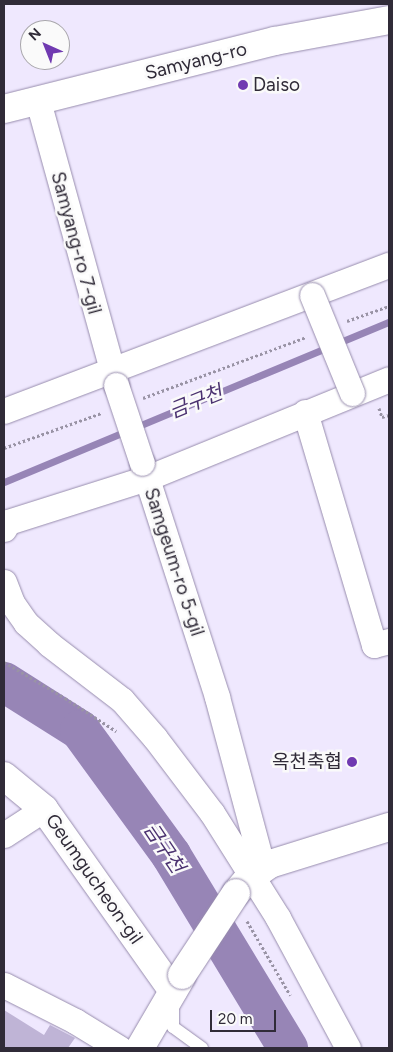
<!DOCTYPE html>
<meta charset="utf-8">
<style>
body{margin:0}
#map{position:relative;width:393px;height:1052px;overflow:hidden;background:#efe8fe;font-family:Figtree,"Noto Sans KR",sans-serif}
div>[style]{position:absolute}
[style*='--x']{left:calc(var(--x)*1px);top:calc(var(--y)*1px);width:calc(var(--w)*1px);rotate:calc(var(--a)*1deg)}
.stream>*{height:7px;margin:-3.5px;padding:0 3.5px;transform-origin:3.5px;border-radius:3.5px;background:#9785b6}
.river>*{height:40px;margin:-20px;padding:0 20px;transform-origin:20px;border-radius:20px;background:#9785b6}
.building>*{inset:0;background:#bfb4d6}
.path>*{height:3px;margin-top:-1.5px;transform-origin:0;background:repeating-linear-gradient(90deg,#9993a5 0 2.5px,transparent 0 5px)}
.roads{filter:drop-shadow(0 0 1px #978cad) drop-shadow(0 0 1px #978cad)}
.lane>*{height:12px;margin:-6px;padding:0 6px;transform-origin:6px;border-radius:6px;background:#fff}
.street>*{height:25px;margin:-12.5px;padding:0 12.5px;transform-origin:12.5px;border-radius:12.5px;background:#fff}
.secondary>*{height:28px;margin:-14px;padding:0 14px;transform-origin:14px;border-radius:14px;background:#fff}
.bridges{filter:drop-shadow(0 0 1px #978cad) drop-shadow(0 0 1px #978cad)}
.street-bridge>*{height:25px;margin:-12.5px;padding:0 12.5px;transform-origin:12.5px;border-radius:12.5px;background:#fff}
.secondary-bridge>*{height:28px;margin:-14px;padding:0 14px;transform-origin:14px;border-radius:14px;background:#fff}
.dots>*{width:14px;height:14px;translate:-50% -50%;box-sizing:border-box;border:2px solid #fafafa;border-radius:50%}
span{translate:-50% -50%;white-space:nowrap;text-align:center;line-height:1.15;-webkit-text-stroke:5px #fafafa;paint-order:stroke}
.street-label{font-size:19px;color:#302b38}
.poi-label{font-size:19px;color:#302b38}
.left{translate:0 -50%;text-align:left}
.right{translate:-100% -50%;text-align:right}
.water-label{font-size:20px;color:#4b3270;font-style:italic}
.frame{position:absolute;inset:0;border:5px solid #302b38;pointer-events:none}
.north{position:absolute;left:20px;top:20px;width:50px;height:50px;box-sizing:border-box;background:#fafafa;border:1px solid #a9a7ac;border-radius:50%;rotate:316deg;font-size:14px;font-weight:700;line-height:20px;text-align:center;color:#302b38}
.north::after{content:'';display:block;margin:auto;width:18px;height:22px;background:#703ab1;clip-path:polygon(50% 0,100% 100%,50% 72%,0 100%)}
.scale{position:absolute;left:210px;top:1010px;width:66px;height:22px;box-sizing:border-box;border:2px solid #302b38;border-top:0;padding-left:6px;font-size:15px;line-height:18px;white-space:nowrap;color:#302b38;-webkit-text-stroke:4px #fafafa;paint-order:stroke}
</style>
<div id="map">
<div class="stream">
<i style="--x:4;--y:482;--w:417;--a:-22.6"></i>
</div>
<div class="river">
<i style="--x:4;--y:682;--w:90;--a:32.3"></i>
<i style="--x:80;--y:730;--w:155;--a:53.9"></i>
<i style="--x:171;--y:855;--w:226;--a:58.8"></i>
</div>
<div class="building">
<i style="clip-path:polygon(4px 1010px,44px 1035px,50px 1025px,75px 1038px,68px 1048px,4px 1048px)"></i>
</div>
<div class="path">
<i style="--x:347;--y:321;--w:45;--a:-19.7"></i>
<i style="--x:143;--y:398;--w:174;--a:-20.5"></i>
<i style="--x:379;--y:408;--w:9;--a:72"></i>
<i style="--x:382;--y:417;--w:7;--a:-16"></i>
<i style="--x:4;--y:448;--w:104;--a:-19.7"></i>
<i style="--x:4;--y:662;--w:71;--a:30.5"></i>
<i style="--x:65;--y:698;--w:61;--a:32.9"></i>
<i style="--x:247;--y:921;--w:86;--a:59.8"></i>
</div>
<div class="roads">
<div class="lane">
<i style="--x:173;--y:1002;--w:25;--a:90"></i>
<i style="--x:173;--y:1027;--w:36;--a:36"></i>
</div>
<div class="street">
<i style="--x:38;--y:101;--w:295;--a:74.6"></i>
<i style="--x:4;--y:411;--w:412;--a:-20.8"></i>
<i style="--x:305;--y:412;--w:243;--a:73.5"></i>
<i style="--x:374;--y:645;--w:16;--a:-15"></i>
<i style="--x:142;--y:463;--w:246;--a:72.2"></i>
<i style="--x:217;--y:697;--w:178;--a:75"></i>
<i style="--x:4;--y:529;--w:8;--a:-60"></i>
<i style="--x:8;--y:522;--w:146;--a:-17.6"></i>
<i style="--x:147;--y:478;--w:261;--a:-22.2"></i>
<i style="--x:4;--y:582;--w:22;--a:69"></i>
<i style="--x:12;--y:603;--w:24;--a:55"></i>
<i style="--x:26;--y:623;--w:31;--a:42"></i>
<i style="--x:49;--y:644;--w:92;--a:37.5"></i>
<i style="--x:122;--y:700;--w:50;--a:49"></i>
<i style="--x:155;--y:738;--w:94;--a:52.8"></i>
<i style="--x:212;--y:813;--w:124;--a:57.8"></i>
<i style="--x:278;--y:918;--w:148;--a:61.7"></i>
<i style="--x:4;--y:835;--w:48;--a:-33"></i>
<i style="--x:4;--y:985;--w:80;--a:26.9"></i>
<i style="--x:75;--y:1021;--w:52;--a:31.5"></i>
</div>
<div class="secondary">
<i style="--x:4;--y:109;--w:279;--a:-14.1"></i>
<i style="--x:275;--y:41;--w:116;--a:-10.4"></i>
<i style="--x:4;--y:776;--w:52;--a:39.5"></i>
<i style="--x:44;--y:809;--w:223;--a:54.7"></i>
<i style="--x:236;--y:893;--w:17;--a:-50"></i>
<i style="--x:247;--y:880;--w:28;--a:-35"></i>
<i style="--x:270;--y:864;--w:125;--a:-17.3"></i>
<i style="--x:140;--y:1048;--w:83;--a:-59.7"></i>
</div>
</div>
<div class="bridges">
<div class="street-bridge">
<i style="--x:312;--y:295;--w:106;--a:67.8"></i>
<i style="--x:116;--y:385;--w:82;--a:71.6"></i>
</div>
<div class="secondary-bridge">
<i style="--x:182;--y:975;--w:98;--a:-56.6"></i>
</div>
</div>
<div class="dots">
<i style="left:243px;top:85px;background:#703ab1"></i>
<i style="left:352px;top:762px;background:#703ab1"></i>
</div>
<div class="street-label">
<span style="left:196px;top:61px;rotate:-14deg">Samyang-ro</span>
<span style="left:76px;top:243px;rotate:75deg">Samyang-ro 7-gil</span>
<span style="left:174px;top:562px;rotate:72deg">Samgeum-ro 5-gil</span>
<span style="left:94px;top:879px;rotate:55deg">Geumgucheon-gil</span>
</div>
<div class="poi-label">
<span class="left" style="left:253px;top:85px">Daiso</span>
<span class="right" style="left:342px;top:762px">옥천축협</span>
</div>
<div class="water-label">
<span style="left:196px;top:402px;rotate:-22deg">금구천</span>
<span style="left:164px;top:848px;rotate:56deg">금구천</span>
</div>
<div class="frame"></div>
<div class="north">N</div>
<div class="scale">20 m</div>
</div>
